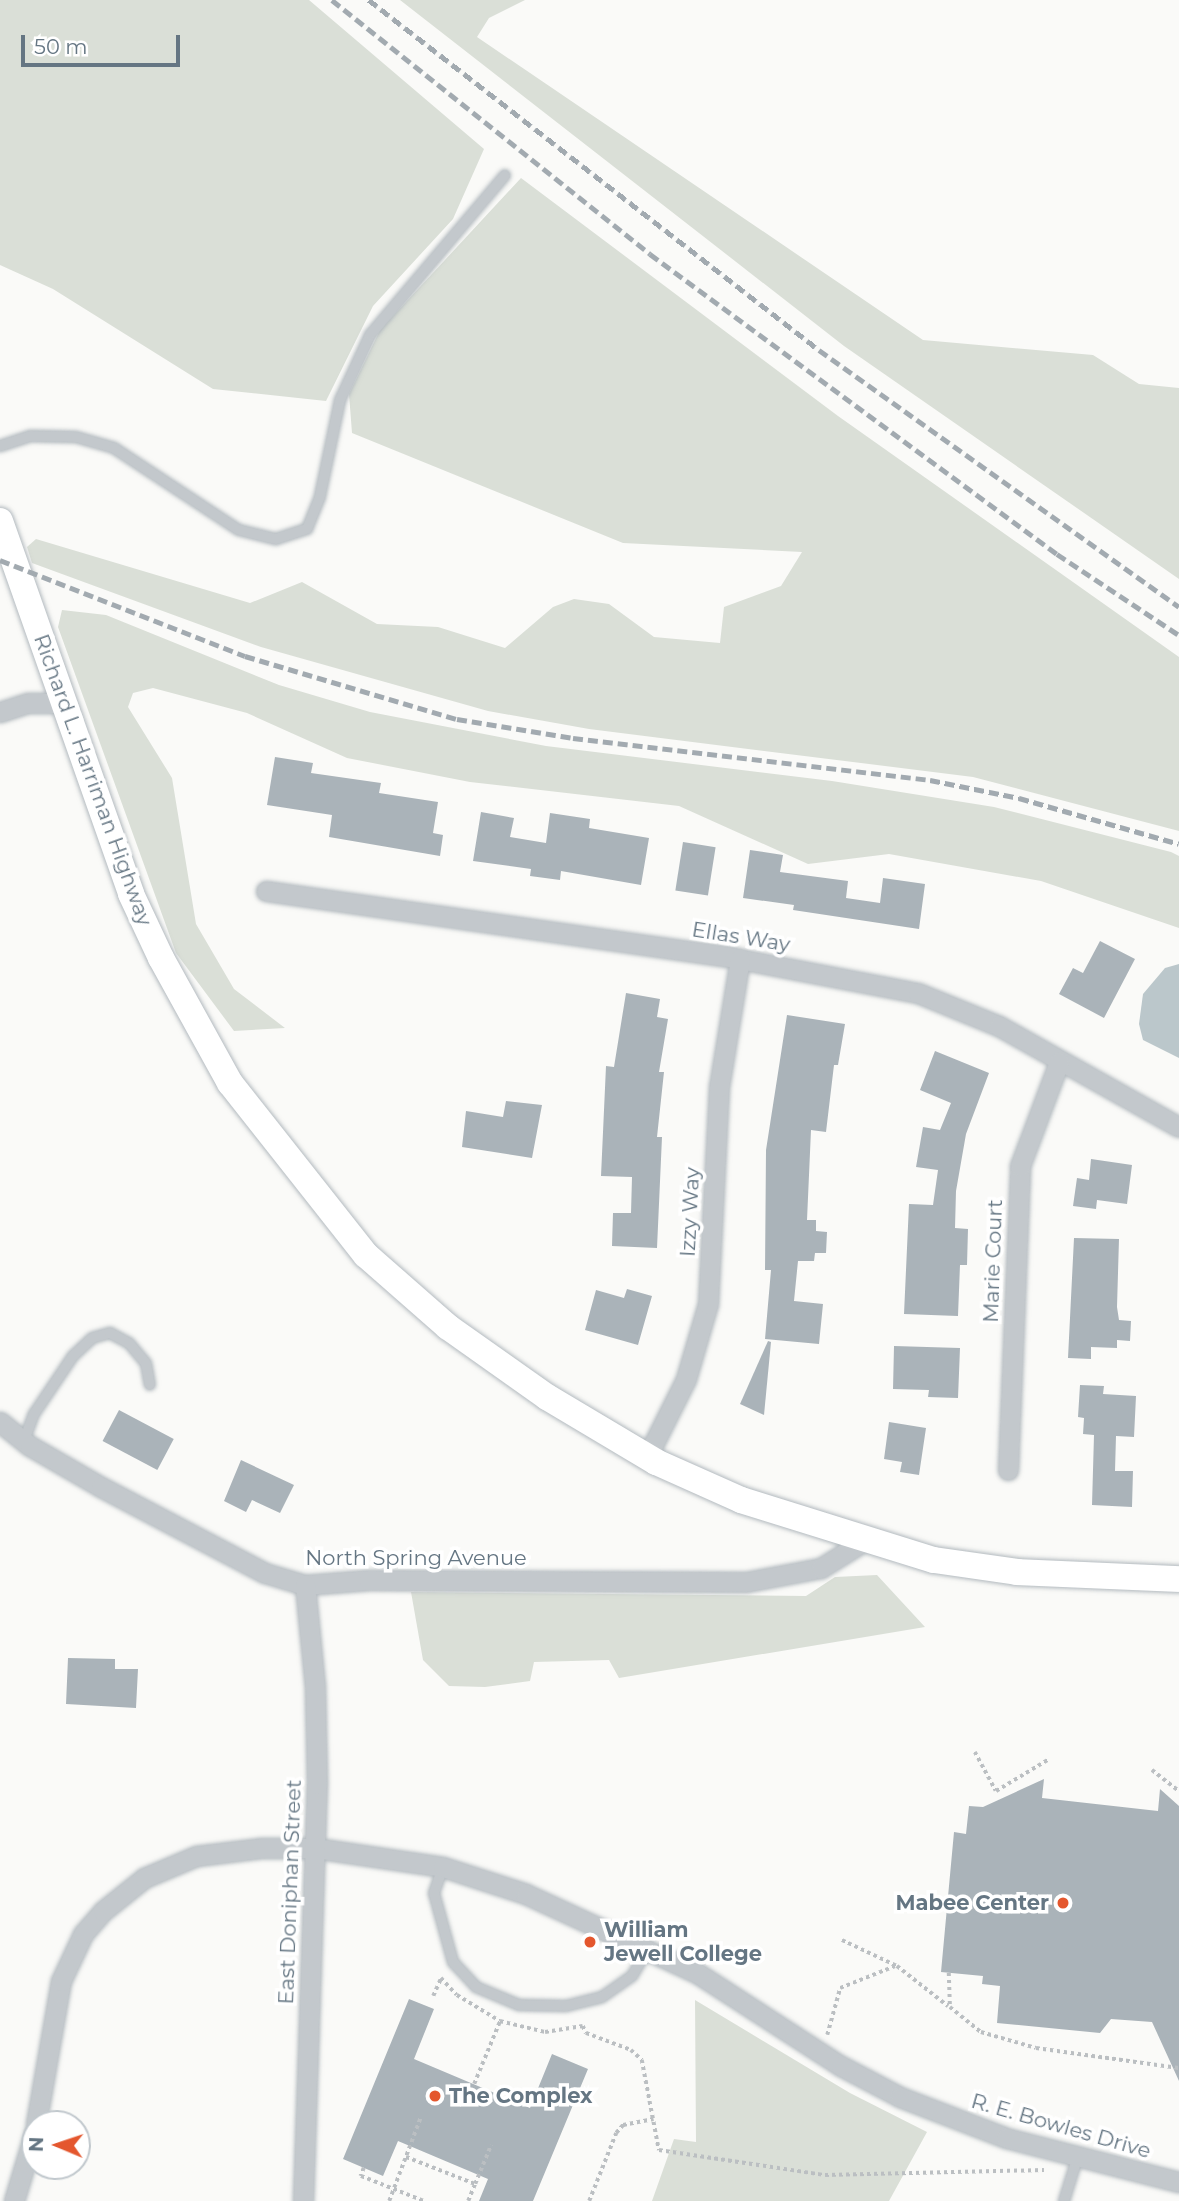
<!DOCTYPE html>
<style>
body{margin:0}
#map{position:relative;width:1179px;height:2201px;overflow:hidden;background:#fafaf8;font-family:Montserrat,sans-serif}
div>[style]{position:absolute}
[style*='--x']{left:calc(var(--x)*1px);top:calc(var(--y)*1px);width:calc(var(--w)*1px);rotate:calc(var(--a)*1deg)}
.green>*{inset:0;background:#dadfd7}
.water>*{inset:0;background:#bbc7cb}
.building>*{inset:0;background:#aab3b9;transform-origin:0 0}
.path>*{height:3.5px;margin-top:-1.75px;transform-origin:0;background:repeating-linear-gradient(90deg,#bbbfc2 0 3.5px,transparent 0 7px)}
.roads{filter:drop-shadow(0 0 2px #b3babf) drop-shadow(0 0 2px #b3babf)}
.service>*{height:10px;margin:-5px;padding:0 5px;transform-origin:5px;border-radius:5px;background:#c3c8cc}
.minor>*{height:19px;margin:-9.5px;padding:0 9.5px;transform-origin:9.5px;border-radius:9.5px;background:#c3c8cc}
.secondary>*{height:26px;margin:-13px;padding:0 13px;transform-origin:13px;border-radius:13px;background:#fff}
.rail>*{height:5px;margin-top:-2.5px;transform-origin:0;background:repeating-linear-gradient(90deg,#a2aab0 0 10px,transparent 0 15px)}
.dots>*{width:19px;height:19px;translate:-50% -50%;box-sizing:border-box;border:4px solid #fff;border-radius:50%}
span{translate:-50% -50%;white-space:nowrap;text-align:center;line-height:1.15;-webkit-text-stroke:7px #fff;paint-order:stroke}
.street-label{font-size:21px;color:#657683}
.poi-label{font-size:21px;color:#657683;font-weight:700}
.right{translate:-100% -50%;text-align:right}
.left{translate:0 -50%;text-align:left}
.north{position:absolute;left:21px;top:2110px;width:70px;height:70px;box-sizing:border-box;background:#fff;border:2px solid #c1c8cd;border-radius:50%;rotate:272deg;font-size:19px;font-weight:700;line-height:28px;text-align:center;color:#657683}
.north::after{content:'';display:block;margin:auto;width:24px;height:32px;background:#e4572e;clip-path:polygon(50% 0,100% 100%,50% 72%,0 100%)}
.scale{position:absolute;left:21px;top:35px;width:159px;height:32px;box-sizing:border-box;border:4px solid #657683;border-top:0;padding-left:9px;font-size:21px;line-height:24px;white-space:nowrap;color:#657683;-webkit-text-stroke:5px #fff;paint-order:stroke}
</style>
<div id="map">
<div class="green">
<i style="clip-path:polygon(0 0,309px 0,484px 149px,453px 219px,373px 306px,326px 401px,213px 389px,53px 289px,0 265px)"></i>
<i style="clip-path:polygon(400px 0,525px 0,489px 18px,477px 37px,923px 340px,1093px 355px,1139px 384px,1179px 388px,1179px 579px,844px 346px)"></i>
<i style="clip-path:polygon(521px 178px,838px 416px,1179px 657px,1179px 831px,973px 777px,589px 729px,488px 711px,261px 647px,32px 563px,27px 547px,36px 539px,250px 603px,302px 582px,377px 624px,438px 627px,505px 648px,553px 607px,574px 599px,609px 604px,654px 637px,720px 643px,724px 607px,781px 586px,802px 552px,623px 543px,352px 433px,349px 394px,380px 330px)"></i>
<i style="clip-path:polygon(62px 610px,106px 615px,279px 685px,370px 712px,546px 746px,832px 781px,994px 807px,1171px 852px,1179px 856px,1179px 928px,1041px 881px,889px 854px,808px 864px,679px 806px,470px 782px,347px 758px,247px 713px,153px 688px,133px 693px,128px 707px,172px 778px,196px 924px,234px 989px,285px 1028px,234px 1031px,176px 953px,58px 627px)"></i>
<i style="clip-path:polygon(877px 1575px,925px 1627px,619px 1678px,609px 1660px,534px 1662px,530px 1681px,485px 1687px,449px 1686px,423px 1660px,411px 1592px,806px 1596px,835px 1577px)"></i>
<i style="clip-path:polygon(695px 2000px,850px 2093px,927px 2132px,889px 2201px,652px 2201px,674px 2139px,696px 2142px)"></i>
</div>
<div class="water">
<i style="clip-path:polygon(1179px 964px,1179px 1058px,1143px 1040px,1139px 1024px,1143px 994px,1165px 968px)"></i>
</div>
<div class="building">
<i style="clip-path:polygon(275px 757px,313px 763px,311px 773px,381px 783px,379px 793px,438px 802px,433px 833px,443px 835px,440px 856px,329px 837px,332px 815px,267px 805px)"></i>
<i style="clip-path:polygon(481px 812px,514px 818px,510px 837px,546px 843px,550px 813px,590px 819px,589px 828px,649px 838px,641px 885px,561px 871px,560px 880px,530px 876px,531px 869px,473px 861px)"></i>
<i style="left:683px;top:842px;width:33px;height:49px;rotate:9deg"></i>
<i style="clip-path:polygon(750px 850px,783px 855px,780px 872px,848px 881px,846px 898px,880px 903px,883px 878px,925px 884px,919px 929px,793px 910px,794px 905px,743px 898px)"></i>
<i style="clip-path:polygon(1100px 941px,1135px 959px,1104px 1018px,1059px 994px,1073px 968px,1083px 973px)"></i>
<i style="clip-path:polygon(626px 993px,660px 999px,657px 1017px,668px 1019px,659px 1072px,664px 1072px,657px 1137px,662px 1137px,657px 1248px,612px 1246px,613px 1213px,631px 1213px,632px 1177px,601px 1176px,606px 1066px,614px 1067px)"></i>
<i style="clip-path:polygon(787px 1015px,845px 1024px,838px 1065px,834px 1065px,826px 1132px,811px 1130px,807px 1220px,816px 1220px,816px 1231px,827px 1232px,826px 1253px,815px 1253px,814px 1261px,798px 1261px,794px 1301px,823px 1304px,819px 1344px,765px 1339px,771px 1270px,765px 1270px,766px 1150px)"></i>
<i style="clip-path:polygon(935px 1051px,989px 1073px,966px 1134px,956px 1191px,955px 1228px,968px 1229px,967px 1265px,960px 1265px,958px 1316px,904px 1314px,909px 1204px,933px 1205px,938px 1170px,916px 1167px,923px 1127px,940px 1130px,951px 1103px,920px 1090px)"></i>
<i style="clip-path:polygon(506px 1101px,542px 1105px,532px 1158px,462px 1147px,466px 1111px,503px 1117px)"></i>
<i style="clip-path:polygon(1091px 1159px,1132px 1165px,1127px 1204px,1097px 1200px,1096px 1209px,1073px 1206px,1077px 1178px,1089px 1180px)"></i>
<i style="clip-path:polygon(1074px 1238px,1119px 1239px,1117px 1307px,1119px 1320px,1131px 1321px,1130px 1341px,1117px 1340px,1117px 1348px,1091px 1347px,1091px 1359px,1068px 1358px)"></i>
<i style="clip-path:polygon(627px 1289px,652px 1296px,638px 1345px,585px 1330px,596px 1290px,624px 1298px)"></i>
<i style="clip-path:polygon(768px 1341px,771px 1342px,764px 1415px,740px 1404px)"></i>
<i style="clip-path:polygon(894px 1346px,960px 1348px,958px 1398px,928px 1397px,929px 1390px,893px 1389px)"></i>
<i style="clip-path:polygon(1080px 1385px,1104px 1386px,1103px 1394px,1136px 1396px,1134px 1437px,1116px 1436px,1115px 1471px,1133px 1471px,1132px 1507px,1092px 1505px,1094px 1435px,1083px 1434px,1084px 1418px,1078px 1417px)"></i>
<i style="left:119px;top:1410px;width:62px;height:35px;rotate:28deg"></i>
<i style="clip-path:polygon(889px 1422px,926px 1428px,919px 1475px,900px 1472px,902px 1462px,884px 1459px)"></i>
<i style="clip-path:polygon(241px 1460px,294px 1485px,280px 1513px,252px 1500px,246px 1512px,224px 1501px)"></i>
<i style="clip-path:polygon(68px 1658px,115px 1659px,115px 1669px,138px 1669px,136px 1708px,66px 1704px)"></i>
<i style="clip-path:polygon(1044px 1779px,1042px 1798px,1158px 1811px,1160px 1789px,1179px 1806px,1179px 2081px,1152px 2022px,1111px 2019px,1100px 2033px,997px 2023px,1000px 1986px,982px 1984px,983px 1976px,941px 1972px,954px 1832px,966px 1834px,969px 1806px,983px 1807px)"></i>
<i style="clip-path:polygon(409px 1999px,434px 2009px,414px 2059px,530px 2108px,552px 2054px,588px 2069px,533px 2201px,479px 2201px,488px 2179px,398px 2141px,383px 2176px,343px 2159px)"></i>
</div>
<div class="path">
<i style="--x:975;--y:1752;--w:44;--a:61.7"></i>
<i style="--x:996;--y:1791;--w:62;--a:-31.1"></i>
<i style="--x:1152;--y:1770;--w:34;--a:38"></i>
<i style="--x:842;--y:1940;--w:61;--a:25.3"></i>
<i style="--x:897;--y:1966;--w:65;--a:38.1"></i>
<i style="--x:949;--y:1973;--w:34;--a:88"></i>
<i style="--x:950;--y:2007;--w:40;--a:39"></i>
<i style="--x:981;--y:2032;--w:57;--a:16.2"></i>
<i style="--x:1036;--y:2048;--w:144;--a:8"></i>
<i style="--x:433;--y:1996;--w:20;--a:-66"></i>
<i style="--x:441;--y:1978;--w:23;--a:47"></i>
<i style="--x:457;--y:1995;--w:50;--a:31.2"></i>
<i style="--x:827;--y:2035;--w:49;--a:-74.5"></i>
<i style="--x:840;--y:1988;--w:59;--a:-21.8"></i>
<i style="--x:474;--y:2084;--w:68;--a:-67.6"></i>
<i style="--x:500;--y:2021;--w:46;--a:13.7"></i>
<i style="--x:545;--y:2032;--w:38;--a:-9"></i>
<i style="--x:583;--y:2026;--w:8;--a:67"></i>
<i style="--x:586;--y:2033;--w:48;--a:20.7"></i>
<i style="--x:631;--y:2050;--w:15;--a:42"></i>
<i style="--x:642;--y:2060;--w:92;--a:79.3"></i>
<i style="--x:659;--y:2150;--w:168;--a:8.6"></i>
<i style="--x:825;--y:2175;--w:219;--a:-1.3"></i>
<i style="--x:406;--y:2157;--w:74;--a:21.4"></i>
<i style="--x:475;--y:2184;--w:42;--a:-67.7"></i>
<i style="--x:364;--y:2168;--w:9;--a:111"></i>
<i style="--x:361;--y:2176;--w:68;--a:21.6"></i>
<i style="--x:389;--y:2201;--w:88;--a:-69.3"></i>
<i style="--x:468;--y:2201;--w:18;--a:-68"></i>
<i style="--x:589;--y:2201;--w:73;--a:-68.3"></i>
<i style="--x:616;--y:2133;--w:11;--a:-49"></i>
<i style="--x:623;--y:2125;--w:31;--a:-11"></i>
</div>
<div class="roads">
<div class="service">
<i style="--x:0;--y:446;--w:32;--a:-18"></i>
<i style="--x:30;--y:436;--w:46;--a:1.2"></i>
<i style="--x:76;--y:437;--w:40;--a:16"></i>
<i style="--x:114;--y:448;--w:149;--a:33.3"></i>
<i style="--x:239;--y:530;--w:38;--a:14"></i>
<i style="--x:276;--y:539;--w:33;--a:-18"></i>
<i style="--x:307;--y:529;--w:35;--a:-68"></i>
<i style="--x:320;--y:496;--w:98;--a:-78.2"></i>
<i style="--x:340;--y:400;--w:72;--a:-65.2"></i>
<i style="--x:370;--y:335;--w:209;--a:-49.8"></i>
<i style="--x:24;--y:1441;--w:29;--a:-70"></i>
<i style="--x:34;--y:1414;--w:70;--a:-56.1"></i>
<i style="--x:73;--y:1356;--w:26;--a:-43"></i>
<i style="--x:92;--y:1338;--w:19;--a:-16"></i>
<i style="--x:110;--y:1333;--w:21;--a:28"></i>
<i style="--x:129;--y:1343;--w:26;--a:50"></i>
<i style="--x:146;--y:1363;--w:22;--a:80"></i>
<i style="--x:443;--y:1867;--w:28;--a:109"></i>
<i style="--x:434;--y:1893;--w:72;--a:74.6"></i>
<i style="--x:453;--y:1962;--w:34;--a:47"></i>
<i style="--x:476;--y:1987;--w:47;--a:22.7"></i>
<i style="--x:519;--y:2005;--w:47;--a:1.2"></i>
<i style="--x:566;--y:2006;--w:37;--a:-14"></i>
<i style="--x:602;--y:1997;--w:37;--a:-35"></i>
<i style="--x:632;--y:1976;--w:33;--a:-59"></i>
<i style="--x:1064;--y:2201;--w:47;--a:-72.7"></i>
</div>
<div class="minor">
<i style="--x:0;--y:712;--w:29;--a:-18"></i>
<i style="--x:28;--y:703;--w:36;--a:0"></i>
<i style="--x:266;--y:891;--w:473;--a:8.1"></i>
<i style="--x:734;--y:958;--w:187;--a:10.8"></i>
<i style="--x:918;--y:993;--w:87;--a:22.2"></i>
<i style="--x:999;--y:1026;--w:206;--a:29.3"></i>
<i style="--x:0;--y:1422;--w:38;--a:39"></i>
<i style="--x:30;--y:1446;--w:82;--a:30"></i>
<i style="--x:101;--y:1487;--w:185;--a:27.7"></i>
<i style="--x:265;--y:1573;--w:42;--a:16.7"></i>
<i style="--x:305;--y:1585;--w:64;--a:-4.5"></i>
<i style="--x:369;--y:1580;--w:377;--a:0.3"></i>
<i style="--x:746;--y:1582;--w:76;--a:-10.6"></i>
<i style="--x:821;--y:1568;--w:51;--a:-32.1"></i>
<i style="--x:647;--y:1457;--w:87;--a:-63.4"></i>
<i style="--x:686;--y:1379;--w:78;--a:-73.7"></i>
<i style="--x:708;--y:1304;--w:217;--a:-87.1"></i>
<i style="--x:719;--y:1087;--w:130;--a:-80.7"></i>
<i style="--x:1008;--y:1470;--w:304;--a:-87.7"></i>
<i style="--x:1020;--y:1166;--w:111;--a:-69.4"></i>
<i style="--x:36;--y:2124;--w:145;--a:-80.1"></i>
<i style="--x:61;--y:1981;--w:52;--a:-64.9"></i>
<i style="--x:83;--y:1934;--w:30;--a:-49"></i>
<i style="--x:103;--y:1911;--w:53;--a:-38.8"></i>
<i style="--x:144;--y:1878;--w:56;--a:-22.9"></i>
<i style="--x:196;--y:1856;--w:65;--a:-7"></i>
<i style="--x:261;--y:1848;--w:54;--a:0"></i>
<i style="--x:315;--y:1848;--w:129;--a:8.4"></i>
<i style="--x:443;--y:1867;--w:87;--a:18"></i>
<i style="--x:526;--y:1894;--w:188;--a:24.8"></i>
<i style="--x:697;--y:1973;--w:171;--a:32.9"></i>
<i style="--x:841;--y:2066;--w:67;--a:27.7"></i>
<i style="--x:900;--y:2097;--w:114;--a:21.1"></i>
<i style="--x:1006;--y:2138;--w:179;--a:14.3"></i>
<i style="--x:14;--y:2201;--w:73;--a:-73.3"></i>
<i style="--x:303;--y:2201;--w:417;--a:-88.1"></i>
<i style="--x:317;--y:1784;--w:97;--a:-91.2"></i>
<i style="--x:315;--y:1687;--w:102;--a:-95.6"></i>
</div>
<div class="secondary">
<i style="--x:0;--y:521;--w:395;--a:70.6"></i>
<i style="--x:131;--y:894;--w:71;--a:64.9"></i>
<i style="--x:161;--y:958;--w:143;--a:61.1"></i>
<i style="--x:230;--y:1083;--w:219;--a:51.7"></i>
<i style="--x:366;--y:1255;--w:109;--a:41.3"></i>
<i style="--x:448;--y:1327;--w:121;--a:35.3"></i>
<i style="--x:547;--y:1397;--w:127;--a:30.8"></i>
<i style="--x:656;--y:1462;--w:93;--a:24.1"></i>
<i style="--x:741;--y:1500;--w:202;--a:17.3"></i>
<i style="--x:934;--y:1560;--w:84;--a:8.2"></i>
<i style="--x:1017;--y:1572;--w:162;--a:2.5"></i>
</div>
</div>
<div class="rail">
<i style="--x:332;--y:0;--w:407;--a:38.6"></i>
<i style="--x:650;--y:254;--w:506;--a:36.39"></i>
<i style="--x:1057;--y:554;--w:146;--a:33.6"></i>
<i style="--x:369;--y:0;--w:570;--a:37.87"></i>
<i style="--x:819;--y:350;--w:442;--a:35.5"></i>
<i style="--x:0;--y:560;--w:263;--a:21.4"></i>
<i style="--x:245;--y:656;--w:221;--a:16.6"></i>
<i style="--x:457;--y:719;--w:118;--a:9.3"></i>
<i style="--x:573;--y:738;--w:359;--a:6.7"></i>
<i style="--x:930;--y:780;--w:91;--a:11.4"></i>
<i style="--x:1019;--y:798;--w:166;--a:16"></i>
</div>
<div class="dots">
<i style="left:1063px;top:1903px;background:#e4572e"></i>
<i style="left:590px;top:1942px;background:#e4572e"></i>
<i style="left:435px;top:2096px;background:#e4572e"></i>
</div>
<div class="street-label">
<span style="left:93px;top:780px;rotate:70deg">Richard L. Harriman Highway</span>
<span style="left:741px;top:937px;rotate:9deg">Ellas Way</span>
<span style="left:690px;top:1212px;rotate:-87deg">Izzy Way</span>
<span style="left:993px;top:1261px;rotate:-88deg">Marie Court</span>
<span style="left:416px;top:1558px">North Spring Avenue</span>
<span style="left:290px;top:1892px;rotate:-88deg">East Doniphan Street</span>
<span style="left:1061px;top:2126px;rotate:16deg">R. E. Bowles Drive</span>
</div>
<div class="poi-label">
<span class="right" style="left:1049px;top:1903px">Mabee Center</span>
<span class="left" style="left:604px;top:1942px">William<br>Jewell College</span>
<span class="left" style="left:449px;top:2096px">The Complex</span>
</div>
<div class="north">N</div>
<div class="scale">50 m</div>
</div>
